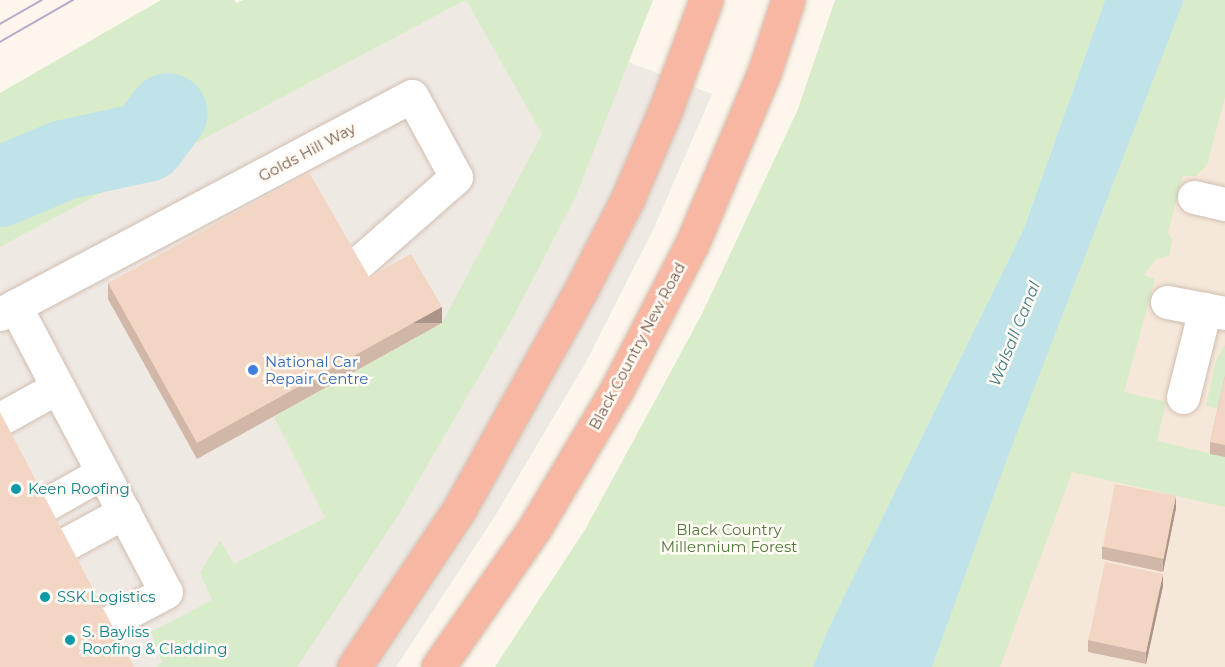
<!DOCTYPE html>
<style>
body{margin:0}
#map{position:relative;width:1225px;height:667px;overflow:hidden;background:#fdf6ec;font-family:Montserrat,sans-serif}
div>[style]{position:absolute}
[style*='--x']{left:calc(var(--x)*1px);top:calc(var(--y)*1px);width:calc(var(--w)*1px);rotate:calc(var(--a)*1deg)}
.residential>*{inset:0;background:#f5e8da}
.industrial>*{inset:0;background:#efe9e4}
.green>*{inset:0;background:#d8ecc9}
.water>*{inset:0;background:#bfe3e8}
.river>*{height:80px;margin:-40px;padding:0 40px;transform-origin:40px;border-radius:40px;background:#bfe3e8}
.roads{filter:drop-shadow(0 0 2px #d1beb0) drop-shadow(0 0 2px #d1beb0)}
.minor>*{height:33px;margin:-16.5px;padding:0 16.5px;transform-origin:16.5px;border-radius:16.5px;background:#fff}
.highway>*{height:33px;margin:-16.5px;padding:0 16.5px;transform-origin:16.5px;border-radius:16.5px;background:#f7b7a3}
.tram>*{height:1.5px;margin:-0.75px;padding:0 0.75px;transform-origin:0.75px;border-radius:0.75px;background:#b9a8c9}
.wall>*{inset:0;background:#d1b7a8}
.shaded-wall>*{inset:0;background:#aa9588;transform-origin:0 0}
.building>*{inset:0;background:#f3d5c3;transform-origin:0 0}
.dots>*{width:16px;height:16px;translate:-50% -50%;box-sizing:border-box;border:3px solid #fffaf3;border-radius:50%}
span{translate:-50% -50%;white-space:nowrap;text-align:center;line-height:1.15;-webkit-text-stroke:5px #fffaf3;paint-order:stroke}
.street-label{font-size:15px;color:#7a5c4d}
.shop-label{font-size:15px;color:#366cbe}
.left{translate:0 -50%;text-align:left}
.culture-label{font-size:15px;color:#0d838f}
.park-label{font-size:15px;color:#537a41}
.water-label{font-size:16px;color:#437c86;font-style:italic}
</style>
<div id="map">
<div class="residential">
<i style="clip-path:polygon(1148px 0,1225px 0,1225px 667px,881px 667px)"></i>
</div>
<div class="industrial">
<i style="clip-path:polygon(466px 0,712px 94px,654px 228px,586px 362px,495px 516px,396px 667px,0 667px,0 247px)"></i>
</div>
<div class="green">
<i style="clip-path:polygon(161px 0,234px 0,237px 3px,243px 0,653px 0,576px 196px,510px 323px,399px 514px,297px 667px,156px 667px,162px 662px,151px 632px,212px 600px,200px 573px,220px 540px,234px 564px,325px 518px,274px 417px,442px 323px,542px 134px,466px 0,0 247px,0 93px)"></i>
<i style="clip-path:polygon(835px 0,1105px 0,1024px 228px,828px 629px,813px 667px,495px 667px,586px 528px,702px 314px,798px 109px)"></i>
<i style="clip-path:polygon(1184px 0,1225px 0,1225px 97px,1207px 165px,1196px 176px,1183px 176px,1168px 232px,1172px 240px,1169px 256px,1156px 259px,1144px 275px,1155px 279px,1124px 392px,1166px 402px,1157px 441px,1225px 457px,1225px 507px,1072px 472px,1000px 667px,932px 667px,1007px 459px)"></i>
<i style="clip-path:polygon(1225px 345px,1225px 388px,1220px 409px,1206px 406px,1216px 360px)"></i>
</div>
<div class="water">
<i style="clip-path:polygon(1105px 0,1184px 0,1007px 459px,932px 667px,813px 667px,828px 629px,1024px 228px)"></i>
</div>
<div class="river">
<i style="--x:0;--y:187;--w:69;--a:-22.9"></i>
<i style="--x:64;--y:160;--w:84;--a:-12.4"></i>
<i style="--x:146;--y:142;--w:36;--a:-53"></i>
</div>
<div class="roads">
<div class="minor">
<i style="--x:1194;--y:197;--w:32;--a:13"></i>
<i style="--x:1167;--y:302;--w:59;--a:10.7"></i>
<i style="--x:15;--y:306;--w:323;--a:62.2"></i>
<i style="--x:166;--y:592;--w:70;--a:152"></i>
<i style="--x:0;--y:314;--w:466;--a:-27.9"></i>
<i style="--x:412;--y:96;--w:92;--a:61.5"></i>
<i style="--x:456;--y:177;--w:136;--a:138.6"></i>
<i style="--x:1183;--y:397;--w:91;--a:-76"></i>
<i style="--x:0;--y:419;--w:66;--a:-28.9"></i>
<i style="--x:42;--y:507;--w:70;--a:-29.8"></i>
<i style="--x:62;--y:546;--w:71;--a:-28.7"></i>
</div>
<div class="highway">
<i style="--x:354;--y:667;--w:191;--a:-56.3"></i>
<i style="--x:460;--y:508;--w:249;--a:-61"></i>
<i style="--x:581;--y:290;--w:103;--a:-62.9"></i>
<i style="--x:628;--y:198;--w:95;--a:-67"></i>
<i style="--x:665;--y:111;--w:118;--a:-69.7"></i>
<i style="--x:438;--y:667;--w:168;--a:-55.2"></i>
<i style="--x:534;--y:529;--w:163;--a:-59.3"></i>
<i style="--x:617;--y:389;--w:163;--a:-62.7"></i>
<i style="--x:692;--y:244;--w:186;--a:-67.2"></i>
<i style="--x:764;--y:73;--w:77;--a:-71.8"></i>
</div>
</div>
<div class="tram">
<i style="--x:0;--y:24;--w:48;--a:-29.7"></i>
<i style="--x:0;--y:42;--w:84;--a:-29.9"></i>
</div>
<div class="wall">
<i style="clip-path:polygon(369px 277px,442px 323px,197px 459px,108px 299px,108px 283px)"></i>
<i style="clip-path:polygon(1225px 376px,1225px 457px,1210px 454px,1210px 442px)"></i>
<i style="clip-path:polygon(1176px 508px,1163px 572px,1102px 559px,1102px 547px)"></i>
<i style="clip-path:polygon(1163px 586px,1146px 664px,1088px 652px,1088px 640px)"></i>
</div>
<div class="shaded-wall">
<i style="left:442px;top:307px;width:16px;height:280px;rotate:90deg"></i>
<i style="clip-path:polygon(1176px 496px,1176px 508px,1163px 572px,1163px 560px)"></i>
<i style="clip-path:polygon(1163px 574px,1163px 586px,1146px 664px,1146px 652px)"></i>
</div>
<div class="building">
<i style="clip-path:polygon(309px 172px,369px 277px,411px 254px,442px 307px,197px 443px,108px 283px)"></i>
<i style="clip-path:polygon(1225px 376px,1225px 445px,1210px 442px)"></i>
<i style="clip-path:polygon(0 412px,134px 667px,0 667px)"></i>
<i style="left:1115px;top:484px;width:62px;height:64px;rotate:11deg"></i>
<i style="left:1105px;top:562px;width:59px;height:80px;rotate:12deg"></i>
</div>
<div class="dots">
<i style="left:253px;top:370px;background:#3f7fe0"></i>
<i style="left:16px;top:489px;background:#0f9aa8"></i>
<i style="left:45px;top:597px;background:#0f9aa8"></i>
<i style="left:70px;top:640px;background:#0f9aa8"></i>
</div>
<div class="street-label">
<span style="left:307px;top:152px;rotate:-28deg">Golds Hill Way</span>
<span style="left:637px;top:346px;rotate:-62deg">Black Country New Road</span>
</div>
<div class="shop-label">
<span class="left" style="left:265px;top:370px">National Car<br>Repair Centre</span>
</div>
<div class="culture-label">
<span class="left" style="left:28px;top:489px">Keen Roofing</span>
<span class="left" style="left:57px;top:597px">SSK Logistics</span>
<span class="left" style="left:82px;top:640px">S. Bayliss<br>Roofing &amp; Cladding</span>
</div>
<div class="park-label">
<span style="left:729px;top:538px">Black Country<br>Millennium Forest</span>
</div>
<div class="water-label">
<span style="left:1015px;top:334px;rotate:-68deg">Walsall Canal</span>
</div>
</div>
